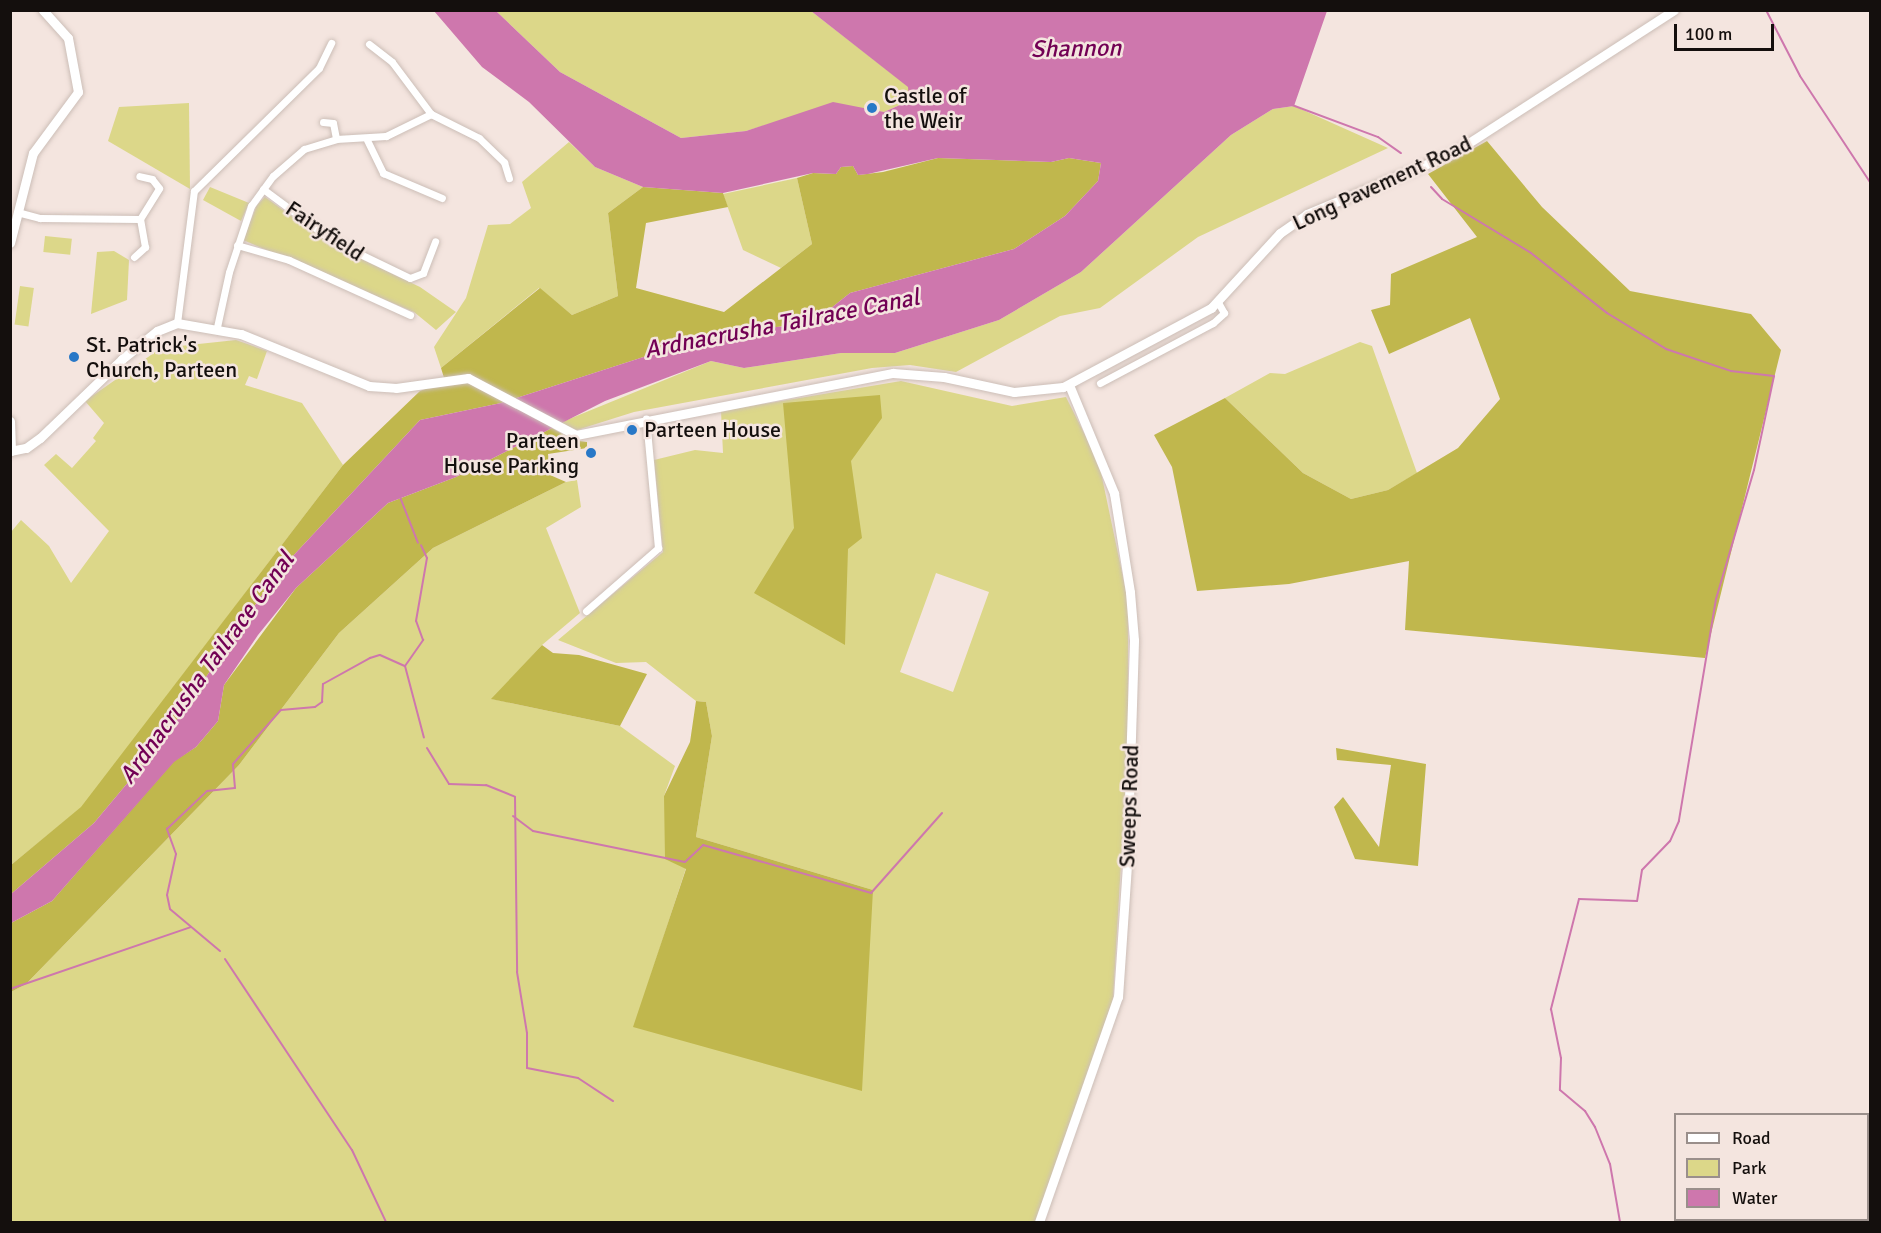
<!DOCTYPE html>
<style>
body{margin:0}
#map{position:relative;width:1881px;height:1233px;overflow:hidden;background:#f4e5df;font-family:Signika,sans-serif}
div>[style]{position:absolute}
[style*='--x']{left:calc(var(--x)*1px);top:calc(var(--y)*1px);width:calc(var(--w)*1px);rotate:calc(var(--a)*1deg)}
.green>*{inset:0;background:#dcd789;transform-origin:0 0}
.forest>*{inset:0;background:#c0b74d}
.water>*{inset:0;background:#ce77ad}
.stream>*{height:2px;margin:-1px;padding:0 1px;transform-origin:1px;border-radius:1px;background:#ce77ad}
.roads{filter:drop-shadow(0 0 2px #ccbeb7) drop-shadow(0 0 2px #ccbeb7)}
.street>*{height:7px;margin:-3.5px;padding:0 3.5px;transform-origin:3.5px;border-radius:3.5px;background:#fff}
.secondary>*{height:9px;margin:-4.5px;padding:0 4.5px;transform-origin:4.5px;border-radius:4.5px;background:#fff}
.dots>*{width:16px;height:16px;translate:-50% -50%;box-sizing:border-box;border:3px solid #f4e5df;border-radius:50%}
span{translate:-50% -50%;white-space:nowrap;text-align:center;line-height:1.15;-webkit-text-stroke:5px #f4e5df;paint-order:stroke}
.poi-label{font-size:22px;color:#140f0d}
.left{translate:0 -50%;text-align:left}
.right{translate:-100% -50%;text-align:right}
.street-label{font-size:22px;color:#140f0d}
.water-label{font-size:24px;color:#720054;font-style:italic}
.frame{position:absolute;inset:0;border:12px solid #140f0d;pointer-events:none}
.legend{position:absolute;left:1674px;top:1113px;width:195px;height:108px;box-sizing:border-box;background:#f4e5df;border:2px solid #9a8f8b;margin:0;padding:8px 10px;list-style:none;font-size:18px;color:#140f0d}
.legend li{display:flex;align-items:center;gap:12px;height:30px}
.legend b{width:30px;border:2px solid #9a8f8b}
.scale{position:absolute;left:1674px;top:24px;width:100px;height:27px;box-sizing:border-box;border:3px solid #140f0d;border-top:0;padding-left:8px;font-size:18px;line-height:21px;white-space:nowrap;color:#140f0d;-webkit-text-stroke:4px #f4e5df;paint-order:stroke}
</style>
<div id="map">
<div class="green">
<i style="clip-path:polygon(496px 11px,811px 11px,909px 87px,909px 101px,884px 112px,829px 106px,746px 131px,681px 138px,560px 72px)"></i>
<i style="clip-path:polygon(189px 103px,190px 189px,108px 141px,119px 107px)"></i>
<i style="clip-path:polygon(1294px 106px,1388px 148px,1198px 237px,1100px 308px,1060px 316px,956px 372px,910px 365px,872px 368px,634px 412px,577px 430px,557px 424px,711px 361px,744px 368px,841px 353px,895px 353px,999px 320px,1081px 272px,1231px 135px,1273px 109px)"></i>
<i style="clip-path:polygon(569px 142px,595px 167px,643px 187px,608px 213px,618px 296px,572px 315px,539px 288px,441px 368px,434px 347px,466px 298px,488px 225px,510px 224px,531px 208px,522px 182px)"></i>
<i style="clip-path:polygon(797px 178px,812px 244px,781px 268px,743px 250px,723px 194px)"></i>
<i style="clip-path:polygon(210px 187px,249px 203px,241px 221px,203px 200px)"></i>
<i style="clip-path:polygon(265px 197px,330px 244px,420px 287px,456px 312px,436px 330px,414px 312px,243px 240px,257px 205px)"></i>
<i style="left:45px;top:236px;width:27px;height:16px;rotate:6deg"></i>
<i style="clip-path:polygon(114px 251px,129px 260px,127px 300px,91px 314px,97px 252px)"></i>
<i style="left:20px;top:286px;width:14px;height:39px;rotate:8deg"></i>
<i style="clip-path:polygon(236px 340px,267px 351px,257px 379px,249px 376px,245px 385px,302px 403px,343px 465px,82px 807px,11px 865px,11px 532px,21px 520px,49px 546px,71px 583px,109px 531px,44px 465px,56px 454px,72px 468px,96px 441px,93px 438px,104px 423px,85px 401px,161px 348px)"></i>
<i style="clip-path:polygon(1360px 342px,1372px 346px,1417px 473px,1388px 490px,1351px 499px,1303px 473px,1225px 398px,1270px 373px,1285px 374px)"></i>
<i style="clip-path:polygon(evenodd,901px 381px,1012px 406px,1066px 397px,1099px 463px,1128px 601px,1128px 744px,1113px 1000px,1036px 1222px,11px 1222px,11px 992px,26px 984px,239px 765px,339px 633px,433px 548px,566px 482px,577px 480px,581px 507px,546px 528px,580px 613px,542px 645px,492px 699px,620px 726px,675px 766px,664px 796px,686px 868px,634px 1027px,873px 890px,696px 837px,712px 736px,706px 702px,696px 701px,646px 662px,616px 663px,558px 640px,663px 552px,654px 460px,695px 450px,723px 453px,721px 411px,901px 381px,936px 573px,989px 592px,953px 692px,900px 672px,936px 573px)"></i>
</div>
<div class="forest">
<i style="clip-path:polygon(1487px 141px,1542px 207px,1630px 291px,1751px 314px,1781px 350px,1705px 658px,1405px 630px,1409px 561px,1289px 584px,1197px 591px,1172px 467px,1154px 435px,1225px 398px,1303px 473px,1351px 499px,1388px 490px,1458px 448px,1500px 399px,1470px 318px,1389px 354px,1371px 310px,1390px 305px,1391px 274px,1477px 237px,1428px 174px)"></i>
<i style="clip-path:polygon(938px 158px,1051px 162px,1069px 158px,1101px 163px,1098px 181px,1065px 216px,1014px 249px,850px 293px,811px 324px,721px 332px,501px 403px,420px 420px,277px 573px,161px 743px,94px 823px,11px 894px,11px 865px,81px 807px,343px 465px,420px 391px,445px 381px,441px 368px,540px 288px,572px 315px,618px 296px,608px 213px,643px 187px,723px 193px,728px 207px,646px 223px,636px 288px,724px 312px,812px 244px,797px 178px,813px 173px,836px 174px,841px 167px,853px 166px,858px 175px,883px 172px)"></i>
<i style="clip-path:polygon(880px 395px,882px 418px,851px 461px,862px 538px,848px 549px,845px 645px,754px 593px,794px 528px,783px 403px)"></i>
<i style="clip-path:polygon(552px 428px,572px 440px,587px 442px,587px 448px,548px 454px,550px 475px,566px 482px,433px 548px,339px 633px,239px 765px,26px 984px,11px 992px,11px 923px,52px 901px,174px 761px,196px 747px,218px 721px,224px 685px,296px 588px,388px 503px,456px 477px)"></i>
<i style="clip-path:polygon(542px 645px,553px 653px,579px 655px,647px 674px,620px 726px,491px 699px)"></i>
<i style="clip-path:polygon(696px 701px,706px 702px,712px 736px,696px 837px,873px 890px,862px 1091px,633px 1027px,686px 869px,665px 859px,664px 796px,690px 742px)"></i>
<i style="clip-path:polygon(1336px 748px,1426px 764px,1418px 866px,1355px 859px,1334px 807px,1343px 797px,1379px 847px,1391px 765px,1337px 760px)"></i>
</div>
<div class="water">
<i style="clip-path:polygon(434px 11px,496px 11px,560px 72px,681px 138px,746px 131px,833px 102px,884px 112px,909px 101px,908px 87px,811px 11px,1327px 11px,1294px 106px,1273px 109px,1231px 135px,1081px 272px,999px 320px,895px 353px,841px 353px,744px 368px,711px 361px,605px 401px,456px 477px,388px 503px,296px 588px,258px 635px,224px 685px,218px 721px,196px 747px,174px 762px,52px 901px,11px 923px,11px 894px,94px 823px,161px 743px,277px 573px,420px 420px,501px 403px,721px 332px,811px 324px,850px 293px,1014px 249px,1065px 216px,1098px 181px,1101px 163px,1069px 158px,1051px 162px,938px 158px,868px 174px,858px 175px,853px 166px,841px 167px,836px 174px,813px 173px,723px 193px,643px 187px,595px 167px,529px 102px,482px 67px)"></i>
</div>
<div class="stream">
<i style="--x:1766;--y:10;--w:74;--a:62.7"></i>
<i style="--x:1800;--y:76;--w:127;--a:56.6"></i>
<i style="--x:1292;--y:105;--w:92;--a:20.4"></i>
<i style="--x:1378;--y:137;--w:28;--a:35"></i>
<i style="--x:1431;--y:187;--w:16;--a:47"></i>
<i style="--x:1442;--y:199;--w:104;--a:31.2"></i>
<i style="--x:1531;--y:253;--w:97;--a:38.3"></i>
<i style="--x:1607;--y:313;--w:69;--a:31.4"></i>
<i style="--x:1666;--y:349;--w:69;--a:18.7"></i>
<i style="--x:1731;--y:371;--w:43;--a:6.6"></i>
<i style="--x:1774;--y:376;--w:96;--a:102"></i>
<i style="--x:1754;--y:470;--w:134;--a:106.4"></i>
<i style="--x:1716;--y:599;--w:225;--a:99.5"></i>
<i style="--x:1679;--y:821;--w:22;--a:114"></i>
<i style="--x:1670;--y:841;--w:40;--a:134"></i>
<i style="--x:1642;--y:870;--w:31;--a:99"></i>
<i style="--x:1637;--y:901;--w:58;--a:-178"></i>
<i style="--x:1579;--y:899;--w:114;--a:104.3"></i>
<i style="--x:1551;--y:1009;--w:50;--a:78.5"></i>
<i style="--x:1561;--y:1058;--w:32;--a:92"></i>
<i style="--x:1560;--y:1090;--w:33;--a:40"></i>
<i style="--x:1585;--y:1111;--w:19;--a:58"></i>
<i style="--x:1595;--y:1127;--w:40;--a:68"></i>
<i style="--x:1610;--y:1164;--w:59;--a:80.2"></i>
<i style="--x:400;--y:497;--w:49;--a:68.6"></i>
<i style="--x:405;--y:666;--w:32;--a:-55"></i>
<i style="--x:423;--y:640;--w:20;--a:-110"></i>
<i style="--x:416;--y:621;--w:64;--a:-80.1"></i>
<i style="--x:427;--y:558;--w:14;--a:-115"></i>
<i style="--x:405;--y:666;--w:74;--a:75.2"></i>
<i style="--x:427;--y:748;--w:42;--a:58.6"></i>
<i style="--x:449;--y:784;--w:37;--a:2"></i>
<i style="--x:486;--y:785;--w:31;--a:22"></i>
<i style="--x:515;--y:797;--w:175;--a:89.3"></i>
<i style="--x:517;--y:972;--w:62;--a:80.7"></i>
<i style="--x:527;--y:1033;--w:35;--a:90"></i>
<i style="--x:527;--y:1068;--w:52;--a:11.1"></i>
<i style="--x:578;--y:1078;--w:42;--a:33.3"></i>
<i style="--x:513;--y:816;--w:25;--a:37"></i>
<i style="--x:533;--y:831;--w:155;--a:11.5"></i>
<i style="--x:685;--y:862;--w:25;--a:-43"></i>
<i style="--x:703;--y:845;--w:175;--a:15.9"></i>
<i style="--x:871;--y:893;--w:107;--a:-48.4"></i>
<i style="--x:220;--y:951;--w:65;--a:-140"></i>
<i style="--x:170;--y:909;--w:14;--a:-102"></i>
<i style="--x:167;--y:895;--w:42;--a:-77.6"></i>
<i style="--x:176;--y:854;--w:27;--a:-110"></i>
<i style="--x:167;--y:829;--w:55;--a:-43.5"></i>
<i style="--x:207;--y:791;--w:28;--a:-6"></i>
<i style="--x:235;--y:788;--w:24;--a:-95"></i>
<i style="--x:233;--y:764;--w:72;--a:-48.4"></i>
<i style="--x:281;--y:710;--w:34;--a:-5"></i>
<i style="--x:315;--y:707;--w:9;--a:-36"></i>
<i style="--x:322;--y:702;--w:18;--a:-87"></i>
<i style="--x:323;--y:684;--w:54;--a:-29"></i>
<i style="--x:370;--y:658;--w:10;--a:-17"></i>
<i style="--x:380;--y:655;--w:27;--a:24"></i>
<i style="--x:225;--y:959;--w:229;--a:56.4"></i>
<i style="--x:352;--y:1150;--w:80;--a:64.7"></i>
<i style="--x:10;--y:989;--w:191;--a:-18.9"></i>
</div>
<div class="roads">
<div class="street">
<i style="--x:369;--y:44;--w:29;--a:38"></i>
<i style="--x:392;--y:62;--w:65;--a:53.1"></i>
<i style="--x:323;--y:122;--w:10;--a:6"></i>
<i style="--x:333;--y:123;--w:16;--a:79"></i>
<i style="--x:367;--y:140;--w:37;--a:64"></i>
<i style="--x:383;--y:173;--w:64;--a:23"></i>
<i style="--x:263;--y:189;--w:87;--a:36.6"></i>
<i style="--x:333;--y:241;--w:85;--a:25.7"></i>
<i style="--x:410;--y:278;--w:14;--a:-21"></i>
<i style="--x:423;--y:273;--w:34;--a:-69"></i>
<i style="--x:17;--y:212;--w:24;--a:15"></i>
<i style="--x:40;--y:218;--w:100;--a:0.6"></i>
<i style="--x:140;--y:219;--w:36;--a:-58"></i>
<i style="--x:159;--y:188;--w:11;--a:-128"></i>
<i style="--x:152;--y:179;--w:13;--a:-167"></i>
<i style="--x:237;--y:245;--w:54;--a:16.1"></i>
<i style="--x:289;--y:260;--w:133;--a:24.4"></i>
<i style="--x:134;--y:257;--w:15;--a:-42"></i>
<i style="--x:145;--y:247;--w:28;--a:-100"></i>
<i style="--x:177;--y:323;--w:133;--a:-82.7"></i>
<i style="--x:194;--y:191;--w:175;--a:-44.5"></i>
<i style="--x:319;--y:68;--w:28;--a:-64"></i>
<i style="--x:217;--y:327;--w:56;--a:-77.7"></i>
<i style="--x:229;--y:272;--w:70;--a:-71.6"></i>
<i style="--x:251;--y:206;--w:37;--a:-54"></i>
<i style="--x:273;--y:176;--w:41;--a:-41.1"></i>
<i style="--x:304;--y:149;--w:34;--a:-17"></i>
<i style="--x:336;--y:139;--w:50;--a:-3.4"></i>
<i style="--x:386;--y:136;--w:50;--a:-26.1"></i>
<i style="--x:431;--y:114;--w:54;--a:26.6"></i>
<i style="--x:479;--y:138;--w:35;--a:44"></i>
<i style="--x:504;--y:162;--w:17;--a:73"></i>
<i style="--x:1100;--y:383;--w:128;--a:-28"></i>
<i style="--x:1213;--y:323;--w:15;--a:-42"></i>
<i style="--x:1224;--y:313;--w:13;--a:-119"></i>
<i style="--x:586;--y:611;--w:96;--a:-41.2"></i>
<i style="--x:658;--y:548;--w:130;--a:-95.3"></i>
</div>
<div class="secondary">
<i style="--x:10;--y:243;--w:93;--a:-75.7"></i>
<i style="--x:33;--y:153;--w:76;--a:-53.6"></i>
<i style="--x:78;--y:92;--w:55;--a:-100.5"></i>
<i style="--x:68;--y:38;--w:38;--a:-132"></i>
<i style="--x:10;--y:421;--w:30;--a:88"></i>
<i style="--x:10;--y:451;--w:16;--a:-11"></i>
<i style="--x:26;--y:448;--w:17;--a:-36"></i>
<i style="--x:40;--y:438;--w:114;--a:-43.9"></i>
<i style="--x:122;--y:359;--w:45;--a:-38.7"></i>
<i style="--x:157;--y:331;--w:22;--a:-22"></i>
<i style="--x:177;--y:323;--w:65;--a:9.8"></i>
<i style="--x:241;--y:334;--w:138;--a:22.1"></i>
<i style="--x:369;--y:386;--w:27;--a:4"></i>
<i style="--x:396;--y:388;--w:73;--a:-7.9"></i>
<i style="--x:468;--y:378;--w:122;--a:27.8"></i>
<i style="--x:576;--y:435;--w:323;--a:-11.1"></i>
<i style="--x:893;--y:373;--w:51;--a:4.5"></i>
<i style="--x:944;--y:377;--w:72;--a:12.1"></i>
<i style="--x:1014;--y:392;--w:49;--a:-5.8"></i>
<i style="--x:1063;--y:387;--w:168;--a:-28.1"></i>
<i style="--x:1211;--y:308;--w:102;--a:-47.4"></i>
<i style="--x:1280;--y:233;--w:33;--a:-35"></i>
<i style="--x:1307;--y:214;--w:158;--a:-22.7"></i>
<i style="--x:1453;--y:153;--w:263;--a:-32.9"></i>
<i style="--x:1039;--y:1222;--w:238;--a:-70.7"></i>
<i style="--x:1118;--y:997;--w:133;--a:-86.1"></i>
<i style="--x:1127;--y:864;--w:224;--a:-88.2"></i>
<i style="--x:1134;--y:640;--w:48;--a:-94.8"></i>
<i style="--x:1130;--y:592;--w:100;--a:-99.2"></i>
<i style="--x:1114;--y:493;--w:117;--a:-112.6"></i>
</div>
</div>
<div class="dots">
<i style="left:872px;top:108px;background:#2878c7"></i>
<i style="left:74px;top:357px;background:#2878c7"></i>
<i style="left:632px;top:430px;background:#2878c7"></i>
<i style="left:591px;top:453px;background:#2878c7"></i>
</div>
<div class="poi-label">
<span class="left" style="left:884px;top:108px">Castle of<br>the Weir</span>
<span class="left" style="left:86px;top:357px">St. Patrick's<br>Church, Parteen</span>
<span class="left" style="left:644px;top:430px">Parteen House</span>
<span class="right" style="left:579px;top:453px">Parteen<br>House Parking</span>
</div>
<div class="street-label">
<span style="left:1382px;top:183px;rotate:-25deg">Long Pavement Road</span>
<span style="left:325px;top:231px;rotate:34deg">Fairyfield</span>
<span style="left:1129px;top:806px;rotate:-88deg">Sweeps Road</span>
</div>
<div class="water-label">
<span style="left:1076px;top:49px;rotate:-1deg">Shannon</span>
<span style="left:782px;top:324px;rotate:-11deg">Ardnacrusha Tailrace Canal</span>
<span style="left:207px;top:668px;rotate:-54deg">Ardnacrusha Tailrace Canal</span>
</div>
<div class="frame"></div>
<ul class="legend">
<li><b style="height:8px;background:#fff"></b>Road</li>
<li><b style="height:16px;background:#dcd789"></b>Park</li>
<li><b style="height:16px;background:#ce77ad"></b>Water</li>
</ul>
<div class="scale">100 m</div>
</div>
